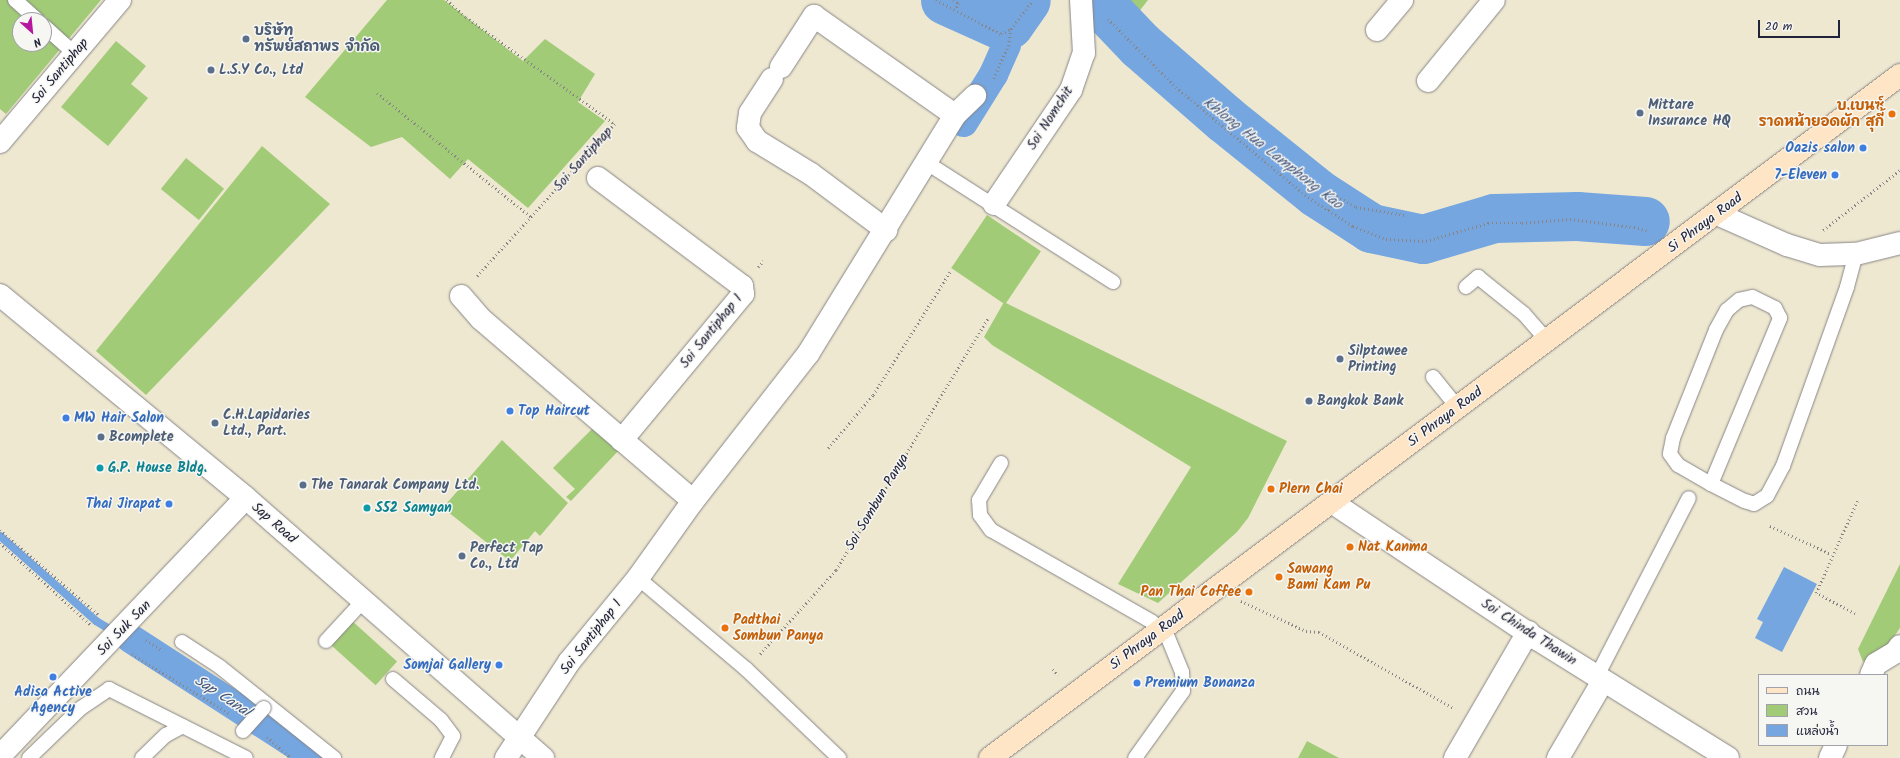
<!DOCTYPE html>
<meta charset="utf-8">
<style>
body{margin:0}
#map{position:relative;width:1900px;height:758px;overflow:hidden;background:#eee8d1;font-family:Kalam,"Playpen Sans Thai",sans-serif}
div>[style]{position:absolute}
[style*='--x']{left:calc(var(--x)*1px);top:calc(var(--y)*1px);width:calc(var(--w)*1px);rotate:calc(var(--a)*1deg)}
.green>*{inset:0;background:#a1cb77;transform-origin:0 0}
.water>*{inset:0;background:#75a6e0}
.stream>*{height:8px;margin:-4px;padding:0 4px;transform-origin:4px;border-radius:4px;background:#75a6e0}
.canal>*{height:29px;margin:-14.5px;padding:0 14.5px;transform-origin:14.5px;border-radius:14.5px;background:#75a6e0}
.river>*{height:49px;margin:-24.5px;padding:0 24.5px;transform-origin:24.5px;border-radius:24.5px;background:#75a6e0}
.path>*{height:2.5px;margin-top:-1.25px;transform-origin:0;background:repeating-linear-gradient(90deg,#888586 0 1px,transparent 0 4px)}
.roads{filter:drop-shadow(0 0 1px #888586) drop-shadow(0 0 1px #888586)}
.service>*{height:14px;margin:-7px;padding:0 7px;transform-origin:7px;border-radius:7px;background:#fff}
.minor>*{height:22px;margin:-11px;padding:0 11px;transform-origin:11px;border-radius:11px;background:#fff}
.tertiary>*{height:22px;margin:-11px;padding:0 11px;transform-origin:11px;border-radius:11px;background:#fff}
.secondary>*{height:22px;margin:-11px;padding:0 11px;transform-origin:11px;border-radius:11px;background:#fde5c5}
.bridges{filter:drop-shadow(0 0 1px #888586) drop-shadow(0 0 1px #888586)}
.service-bridge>*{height:14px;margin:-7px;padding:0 7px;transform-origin:7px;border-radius:7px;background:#fff}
.dots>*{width:11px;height:11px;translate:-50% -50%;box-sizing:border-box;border:2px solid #f6f6f2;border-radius:50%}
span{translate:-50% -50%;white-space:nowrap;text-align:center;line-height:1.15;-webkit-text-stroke:3px #f6f6f2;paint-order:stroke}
.service-label{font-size:14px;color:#4e5e75;font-weight:700}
.left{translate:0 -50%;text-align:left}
.street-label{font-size:14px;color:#22223b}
.food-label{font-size:14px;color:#c56008;font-weight:700}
.right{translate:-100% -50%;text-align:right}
.shop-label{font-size:14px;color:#366cbe;font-weight:700}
.culture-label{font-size:14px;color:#0d838f;font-weight:700}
.water-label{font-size:15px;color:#43577d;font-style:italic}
.legend{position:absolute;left:1758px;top:674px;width:130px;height:72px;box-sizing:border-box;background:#f6f6f2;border:1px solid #a1a1a9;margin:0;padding:5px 7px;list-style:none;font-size:12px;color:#22223b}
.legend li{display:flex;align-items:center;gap:8px;height:20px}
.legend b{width:20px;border:1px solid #a1a1a9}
.north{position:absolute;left:12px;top:12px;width:40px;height:40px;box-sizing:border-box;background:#f6f6f2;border:1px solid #a1a1a9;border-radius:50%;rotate:153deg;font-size:11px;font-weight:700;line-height:16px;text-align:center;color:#22223b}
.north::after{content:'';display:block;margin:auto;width:14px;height:18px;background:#b5179e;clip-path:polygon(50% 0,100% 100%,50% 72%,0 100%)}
.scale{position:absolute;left:1758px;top:20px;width:82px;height:18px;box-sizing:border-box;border:2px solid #22223b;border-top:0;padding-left:5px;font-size:12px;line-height:14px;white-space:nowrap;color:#22223b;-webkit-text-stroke:3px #f6f6f2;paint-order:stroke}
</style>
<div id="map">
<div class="green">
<i style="clip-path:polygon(evenodd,0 0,101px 0,6px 114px,0 109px,0 0,20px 20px,44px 20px,44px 44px,20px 44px,20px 20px)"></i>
<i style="clip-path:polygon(387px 0,444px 0,523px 61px,545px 39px,595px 74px,578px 102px,605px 121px,528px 208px,468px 159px,450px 179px,402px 137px,371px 147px,305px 97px)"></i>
<i style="clip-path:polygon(1104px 0,1148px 0,1131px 22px)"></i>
<i style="clip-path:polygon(116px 41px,146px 66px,131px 84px,148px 98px,108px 146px,61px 107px)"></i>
<i style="clip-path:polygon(262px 146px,330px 204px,146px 395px,96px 351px)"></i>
<i style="left:186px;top:158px;width:49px;height:40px;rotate:39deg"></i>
<i style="left:987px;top:215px;width:65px;height:64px;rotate:34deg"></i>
<i style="clip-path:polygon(1004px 302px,1287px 441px,1248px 518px,1237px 532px,1158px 603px,1118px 584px,1191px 467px,992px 345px,984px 337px)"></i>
<i style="clip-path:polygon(594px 427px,620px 449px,571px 501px,566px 497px,575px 489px,553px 468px)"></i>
<i style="clip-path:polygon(502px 440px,568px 503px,540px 536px,535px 531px,510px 561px,448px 512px,447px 503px)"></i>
<i style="clip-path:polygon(1900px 564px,1900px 628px,1887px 647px,1863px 662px,1858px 649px)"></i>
<i style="left:351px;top:620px;width:62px;height:32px;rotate:42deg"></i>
<i style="clip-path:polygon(1307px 741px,1339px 758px,1298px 758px)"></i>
</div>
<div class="water">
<i style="clip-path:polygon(1784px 567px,1817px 584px,1782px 652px,1755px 638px,1763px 622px,1757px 619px)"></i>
</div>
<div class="stream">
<i style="--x:0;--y:536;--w:128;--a:41.5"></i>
<i style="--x:96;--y:621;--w:17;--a:31"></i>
</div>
<div class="canal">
<i style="--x:963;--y:122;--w:57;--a:-58"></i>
<i style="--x:993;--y:74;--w:32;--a:-66"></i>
<i style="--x:130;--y:638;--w:197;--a:32.8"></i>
<i style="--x:296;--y:745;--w:20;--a:41"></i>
</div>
<div class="river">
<i style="--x:945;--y:0;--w:64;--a:24.1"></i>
<i style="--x:1003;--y:26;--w:6;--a:-18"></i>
<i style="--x:1009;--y:24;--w:29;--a:-55"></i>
<i style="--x:1097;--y:0;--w:62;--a:46.3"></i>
<i style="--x:1140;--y:45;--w:113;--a:41"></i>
<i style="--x:1225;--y:119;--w:118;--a:38.8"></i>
<i style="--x:1317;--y:193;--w:64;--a:32.9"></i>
<i style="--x:1371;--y:228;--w:53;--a:11.9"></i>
<i style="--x:1423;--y:239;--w:74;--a:-16.5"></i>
<i style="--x:1494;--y:218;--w:83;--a:-1.4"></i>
<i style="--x:1577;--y:216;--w:68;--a:4.2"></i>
</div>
<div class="path">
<i style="--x:447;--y:0;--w:25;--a:42"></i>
<i style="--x:466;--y:17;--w:183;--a:35.7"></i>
<i style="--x:615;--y:124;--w:42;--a:132.1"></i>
<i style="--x:936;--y:0;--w:73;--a:27.6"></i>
<i style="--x:1001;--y:34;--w:11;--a:-27"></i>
<i style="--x:1011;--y:29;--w:16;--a:97"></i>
<i style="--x:1009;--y:45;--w:39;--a:114"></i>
<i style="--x:953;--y:0;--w:7;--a:27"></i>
<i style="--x:959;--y:3;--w:7;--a:117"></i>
<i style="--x:1108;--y:19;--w:96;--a:45"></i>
<i style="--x:1176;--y:87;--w:168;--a:39.9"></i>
<i style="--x:1305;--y:195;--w:57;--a:32.9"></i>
<i style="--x:1353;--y:226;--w:35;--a:22"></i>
<i style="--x:1386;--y:239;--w:40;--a:2.9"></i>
<i style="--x:1426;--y:241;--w:65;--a:-16.2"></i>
<i style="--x:1488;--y:223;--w:34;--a:0"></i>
<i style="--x:1522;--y:223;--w:48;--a:-4.8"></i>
<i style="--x:1570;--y:219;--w:64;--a:7.1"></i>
<i style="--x:1634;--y:227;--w:15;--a:16"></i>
<i style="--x:1011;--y:29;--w:36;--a:-53"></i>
<i style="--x:377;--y:93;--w:198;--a:38.8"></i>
<i style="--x:1328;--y:210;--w:17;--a:-57"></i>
<i style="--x:1337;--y:196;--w:22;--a:30"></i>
<i style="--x:1356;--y:207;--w:49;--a:9.5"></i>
<i style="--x:1823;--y:230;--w:98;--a:-37.9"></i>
<i style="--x:758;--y:267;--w:8;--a:-50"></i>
<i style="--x:477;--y:276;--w:143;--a:-47.8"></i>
<i style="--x:828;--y:448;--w:70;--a:-49.7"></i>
<i style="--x:873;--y:395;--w:145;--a:-58"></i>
<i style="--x:1770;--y:526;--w:67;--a:24.7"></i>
<i style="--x:0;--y:530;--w:130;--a:40.6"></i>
<i style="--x:0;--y:543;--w:122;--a:42"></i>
<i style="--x:1241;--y:601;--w:72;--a:24.8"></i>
<i style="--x:1306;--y:631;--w:13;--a:4"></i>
<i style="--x:1319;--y:632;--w:156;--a:29.5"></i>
<i style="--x:1855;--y:614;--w:44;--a:-151.7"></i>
<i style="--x:1816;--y:593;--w:103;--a:-65.9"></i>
<i style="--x:146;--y:640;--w:19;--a:32"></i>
<i style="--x:132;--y:654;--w:115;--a:31.5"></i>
<i style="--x:760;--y:654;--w:113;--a:-47.9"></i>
<i style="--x:836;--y:570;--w:294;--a:-58.9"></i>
<i style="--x:1053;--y:669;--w:8;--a:50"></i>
<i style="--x:267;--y:737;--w:32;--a:41"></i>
</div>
<div class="roads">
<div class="service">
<i style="--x:15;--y:0;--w:30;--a:42"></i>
<i style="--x:44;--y:26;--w:42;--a:42.1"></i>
<i style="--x:927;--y:163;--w:221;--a:32.6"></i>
<i style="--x:1466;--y:287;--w:16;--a:-40"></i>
<i style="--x:1478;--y:277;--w:59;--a:38.8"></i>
<i style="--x:1524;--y:314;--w:35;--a:49"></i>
<i style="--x:1433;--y:377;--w:40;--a:51"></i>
<i style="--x:1001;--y:463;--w:43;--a:120.7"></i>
<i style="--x:979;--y:500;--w:15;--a:86"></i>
<i style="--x:980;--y:515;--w:19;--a:54"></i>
<i style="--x:991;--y:530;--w:185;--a:29.7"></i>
<i style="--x:1152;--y:622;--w:11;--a:45"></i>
<i style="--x:1711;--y:484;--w:180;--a:-67.4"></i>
<i style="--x:1780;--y:318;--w:11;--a:-117"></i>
<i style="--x:1775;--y:308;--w:25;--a:-154"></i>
<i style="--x:1752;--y:297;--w:13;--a:167"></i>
<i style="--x:1739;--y:300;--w:16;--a:140"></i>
<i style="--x:1727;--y:310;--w:23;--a:119"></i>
<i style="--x:1716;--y:330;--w:116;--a:111.7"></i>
<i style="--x:1673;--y:438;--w:16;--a:101"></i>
<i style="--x:1670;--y:454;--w:14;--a:54"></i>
<i style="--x:1678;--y:465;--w:38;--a:30"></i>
<i style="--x:1711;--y:484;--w:38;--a:27"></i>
<i style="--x:1745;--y:501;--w:9;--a:18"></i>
<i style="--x:1754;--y:504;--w:15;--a:-32"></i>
<i style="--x:1767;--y:496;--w:34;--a:-62"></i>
<i style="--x:1783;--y:466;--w:190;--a:-70.3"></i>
<i style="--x:1847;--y:287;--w:34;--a:-75"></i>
<i style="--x:638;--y:578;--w:141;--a:40.1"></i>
<i style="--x:746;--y:669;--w:129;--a:43.7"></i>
<i style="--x:326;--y:641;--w:56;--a:-47.2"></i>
<i style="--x:182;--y:642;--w:45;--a:33.3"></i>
<i style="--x:220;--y:667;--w:146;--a:38.6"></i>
<i style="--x:1597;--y:676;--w:200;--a:-62.7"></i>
<i style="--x:393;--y:679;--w:63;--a:40.5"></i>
<i style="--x:441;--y:720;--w:20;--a:53"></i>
<i style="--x:453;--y:736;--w:25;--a:117"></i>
<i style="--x:29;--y:758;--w:72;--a:-43.9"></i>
<i style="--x:81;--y:708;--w:34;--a:-34"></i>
<i style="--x:109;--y:689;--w:153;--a:26.7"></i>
<i style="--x:142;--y:758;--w:33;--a:-44"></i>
<i style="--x:166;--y:735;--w:19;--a:-28"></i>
<i style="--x:1135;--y:758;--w:82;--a:-54.4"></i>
<i style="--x:1183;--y:691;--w:19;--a:-93"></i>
<i style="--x:1182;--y:672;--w:48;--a:-112.2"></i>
</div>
<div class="minor">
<i style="--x:1377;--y:30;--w:39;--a:-50"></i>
<i style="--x:781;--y:67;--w:61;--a:-57.1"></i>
<i style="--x:814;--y:16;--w:172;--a:35.1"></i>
<i style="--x:772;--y:79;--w:40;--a:122.9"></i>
<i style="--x:750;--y:113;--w:15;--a:98"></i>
<i style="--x:748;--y:128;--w:16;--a:55"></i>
<i style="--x:757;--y:141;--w:63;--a:31.4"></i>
<i style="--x:811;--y:174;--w:94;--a:36.7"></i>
<i style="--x:1428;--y:81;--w:104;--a:-50.8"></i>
<i style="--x:0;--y:142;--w:186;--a:-49.8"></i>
<i style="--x:598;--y:178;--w:180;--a:36.9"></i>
<i style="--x:742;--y:286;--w:8;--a:83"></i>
<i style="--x:743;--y:294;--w:190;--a:129.7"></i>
<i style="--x:994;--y:204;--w:138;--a:-56"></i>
<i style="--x:1071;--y:90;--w:39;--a:-71"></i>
<i style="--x:1084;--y:53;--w:53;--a:-93.2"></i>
<i style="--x:1717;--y:214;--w:77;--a:23.9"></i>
<i style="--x:1787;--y:245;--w:34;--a:17"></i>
<i style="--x:1820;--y:255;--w:36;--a:-2"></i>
<i style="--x:1856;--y:254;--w:45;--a:-14"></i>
<i style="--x:461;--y:296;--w:30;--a:49"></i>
<i style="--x:481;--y:319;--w:279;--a:40.6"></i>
<i style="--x:1333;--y:503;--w:245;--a:33.7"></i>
<i style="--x:1537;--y:639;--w:225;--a:31.9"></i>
<i style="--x:1871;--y:675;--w:12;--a:-66"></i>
<i style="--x:1876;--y:664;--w:23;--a:-31"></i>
<i style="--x:1896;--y:652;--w:7;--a:-56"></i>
<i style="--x:0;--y:756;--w:356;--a:-46.4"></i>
<i style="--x:506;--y:758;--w:115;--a:-56.7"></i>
<i style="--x:569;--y:662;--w:109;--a:-50.6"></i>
<i style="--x:638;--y:578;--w:95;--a:-54.5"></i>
<i style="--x:693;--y:501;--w:187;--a:-52"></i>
<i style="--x:808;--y:354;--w:281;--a:-58.4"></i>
<i style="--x:955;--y:115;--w:28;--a:-44"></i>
<i style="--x:1455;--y:758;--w:146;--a:-59.9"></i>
<i style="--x:1558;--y:758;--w:89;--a:-59.7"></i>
<i style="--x:1830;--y:758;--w:14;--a:-65"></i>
</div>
<div class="tertiary">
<i style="--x:0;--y:295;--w:319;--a:39.5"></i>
<i style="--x:246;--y:498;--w:395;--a:41.2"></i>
</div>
<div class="secondary">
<i style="--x:990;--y:758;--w:1138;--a:-36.89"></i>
</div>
</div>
<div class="bridges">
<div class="service-bridge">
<i style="--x:243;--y:731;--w:31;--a:-48"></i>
</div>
</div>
<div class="dots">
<i style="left:246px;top:39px;background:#5c6f8a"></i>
<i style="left:211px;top:70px;background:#5c6f8a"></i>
<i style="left:1640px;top:113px;background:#5c6f8a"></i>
<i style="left:1892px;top:114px;background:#e8710a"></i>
<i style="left:1863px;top:148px;background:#3f7fe0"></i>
<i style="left:1835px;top:175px;background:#3f7fe0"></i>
<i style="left:1340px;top:359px;background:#5c6f8a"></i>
<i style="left:1309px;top:401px;background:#5c6f8a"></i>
<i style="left:510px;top:411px;background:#3f7fe0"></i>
<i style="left:66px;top:418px;background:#3f7fe0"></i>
<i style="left:215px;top:423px;background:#5c6f8a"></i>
<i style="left:101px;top:437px;background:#5c6f8a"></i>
<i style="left:100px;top:468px;background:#0f9aa8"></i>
<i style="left:303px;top:485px;background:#5c6f8a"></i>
<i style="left:1271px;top:489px;background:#e8710a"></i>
<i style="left:169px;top:504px;background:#3f7fe0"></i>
<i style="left:367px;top:508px;background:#0f9aa8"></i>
<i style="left:1350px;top:547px;background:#e8710a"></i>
<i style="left:462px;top:556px;background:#5c6f8a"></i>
<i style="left:1279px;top:577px;background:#e8710a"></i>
<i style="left:1249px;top:592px;background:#e8710a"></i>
<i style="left:725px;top:628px;background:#e8710a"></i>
<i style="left:499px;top:665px;background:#3f7fe0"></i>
<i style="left:53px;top:677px;background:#3f7fe0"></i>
<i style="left:1137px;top:683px;background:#3f7fe0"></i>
</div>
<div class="service-label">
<span class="left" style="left:254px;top:39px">บริษัท<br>ทรัพย์สถาพร จำกัด</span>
<span class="left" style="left:219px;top:70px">L.S.Y Co., Ltd</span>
<span class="left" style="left:1648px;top:113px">Mittare<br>Insurance HQ</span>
<span class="left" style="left:1348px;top:359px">Silptawee<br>Printing</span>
<span class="left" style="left:1317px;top:401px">Bangkok Bank</span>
<span class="left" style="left:223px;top:423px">C.H.Lapidaries<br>Ltd., Part.</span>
<span class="left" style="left:109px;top:437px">Bcomplete</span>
<span class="left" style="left:311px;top:485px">The Tanarak Company Ltd.</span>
<span class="left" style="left:470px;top:556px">Perfect Tap<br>Co., Ltd</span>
</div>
<div class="street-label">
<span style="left:60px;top:71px;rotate:-50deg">Soi Santiphap</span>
<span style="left:1050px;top:118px;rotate:-57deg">Soi Nomchit</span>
<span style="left:583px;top:159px;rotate:-48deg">Soi Santiphap</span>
<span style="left:1705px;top:223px;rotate:-37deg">Si Phraya Road</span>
<span style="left:711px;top:331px;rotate:-51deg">Soi Santiphap 1</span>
<span style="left:1445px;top:417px;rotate:-37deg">Si Phraya Road</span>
<span style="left:877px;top:502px;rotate:-59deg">Soi Sombun Panya</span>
<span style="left:274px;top:523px;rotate:41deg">Sap Road</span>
<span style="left:124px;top:628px;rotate:-46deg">Soi Suk San</span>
<span style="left:1529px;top:632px;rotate:33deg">Soi Chinda Thawin</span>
<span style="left:591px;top:637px;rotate:-52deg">Soi Santiphap 1</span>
<span style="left:1147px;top:640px;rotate:-37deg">Si Phraya Road</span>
</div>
<div class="food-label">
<span class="right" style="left:1884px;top:114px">บ.เบนซ์<br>ราดหน้ายอดผัก สุกี้</span>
<span class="left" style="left:1279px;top:489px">Plern Chai</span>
<span class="left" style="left:1358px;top:547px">Nat Kanma</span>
<span class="left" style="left:1287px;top:577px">Sawang<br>Bami Kam Pu</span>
<span class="right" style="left:1241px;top:592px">Pan Thai Coffee</span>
<span class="left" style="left:733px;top:628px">Padthai<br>Sombun Panya</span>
</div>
<div class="shop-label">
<span class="right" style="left:1855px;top:148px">Oazis salon</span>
<span class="right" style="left:1827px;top:175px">7-Eleven</span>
<span class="left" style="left:518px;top:411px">Top Haircut</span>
<span class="left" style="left:74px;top:418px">MW Hair Salon</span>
<span class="right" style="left:161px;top:504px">Thai Jirapat</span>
<span class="right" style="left:491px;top:665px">Somjai Gallery</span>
<span class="left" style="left:1145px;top:683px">Premium Bonanza</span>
<span style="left:53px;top:700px">Adisa Active<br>Agency</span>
</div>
<div class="culture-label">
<span class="left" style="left:108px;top:468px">G.P. House Bldg.</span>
<span class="left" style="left:375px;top:508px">S52 Samyan</span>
</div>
<div class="water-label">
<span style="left:1272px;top:154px;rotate:38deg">Khlong Hua Lamphong Kao</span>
<span style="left:222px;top:697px;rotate:33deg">Sap Canal</span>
</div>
<ul class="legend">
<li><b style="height:5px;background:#fde5c5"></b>ถนน</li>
<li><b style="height:11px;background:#a1cb77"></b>สวน</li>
<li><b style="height:11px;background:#75a6e0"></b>แหล่งน้ำ</li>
</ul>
<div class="north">N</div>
<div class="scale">20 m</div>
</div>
